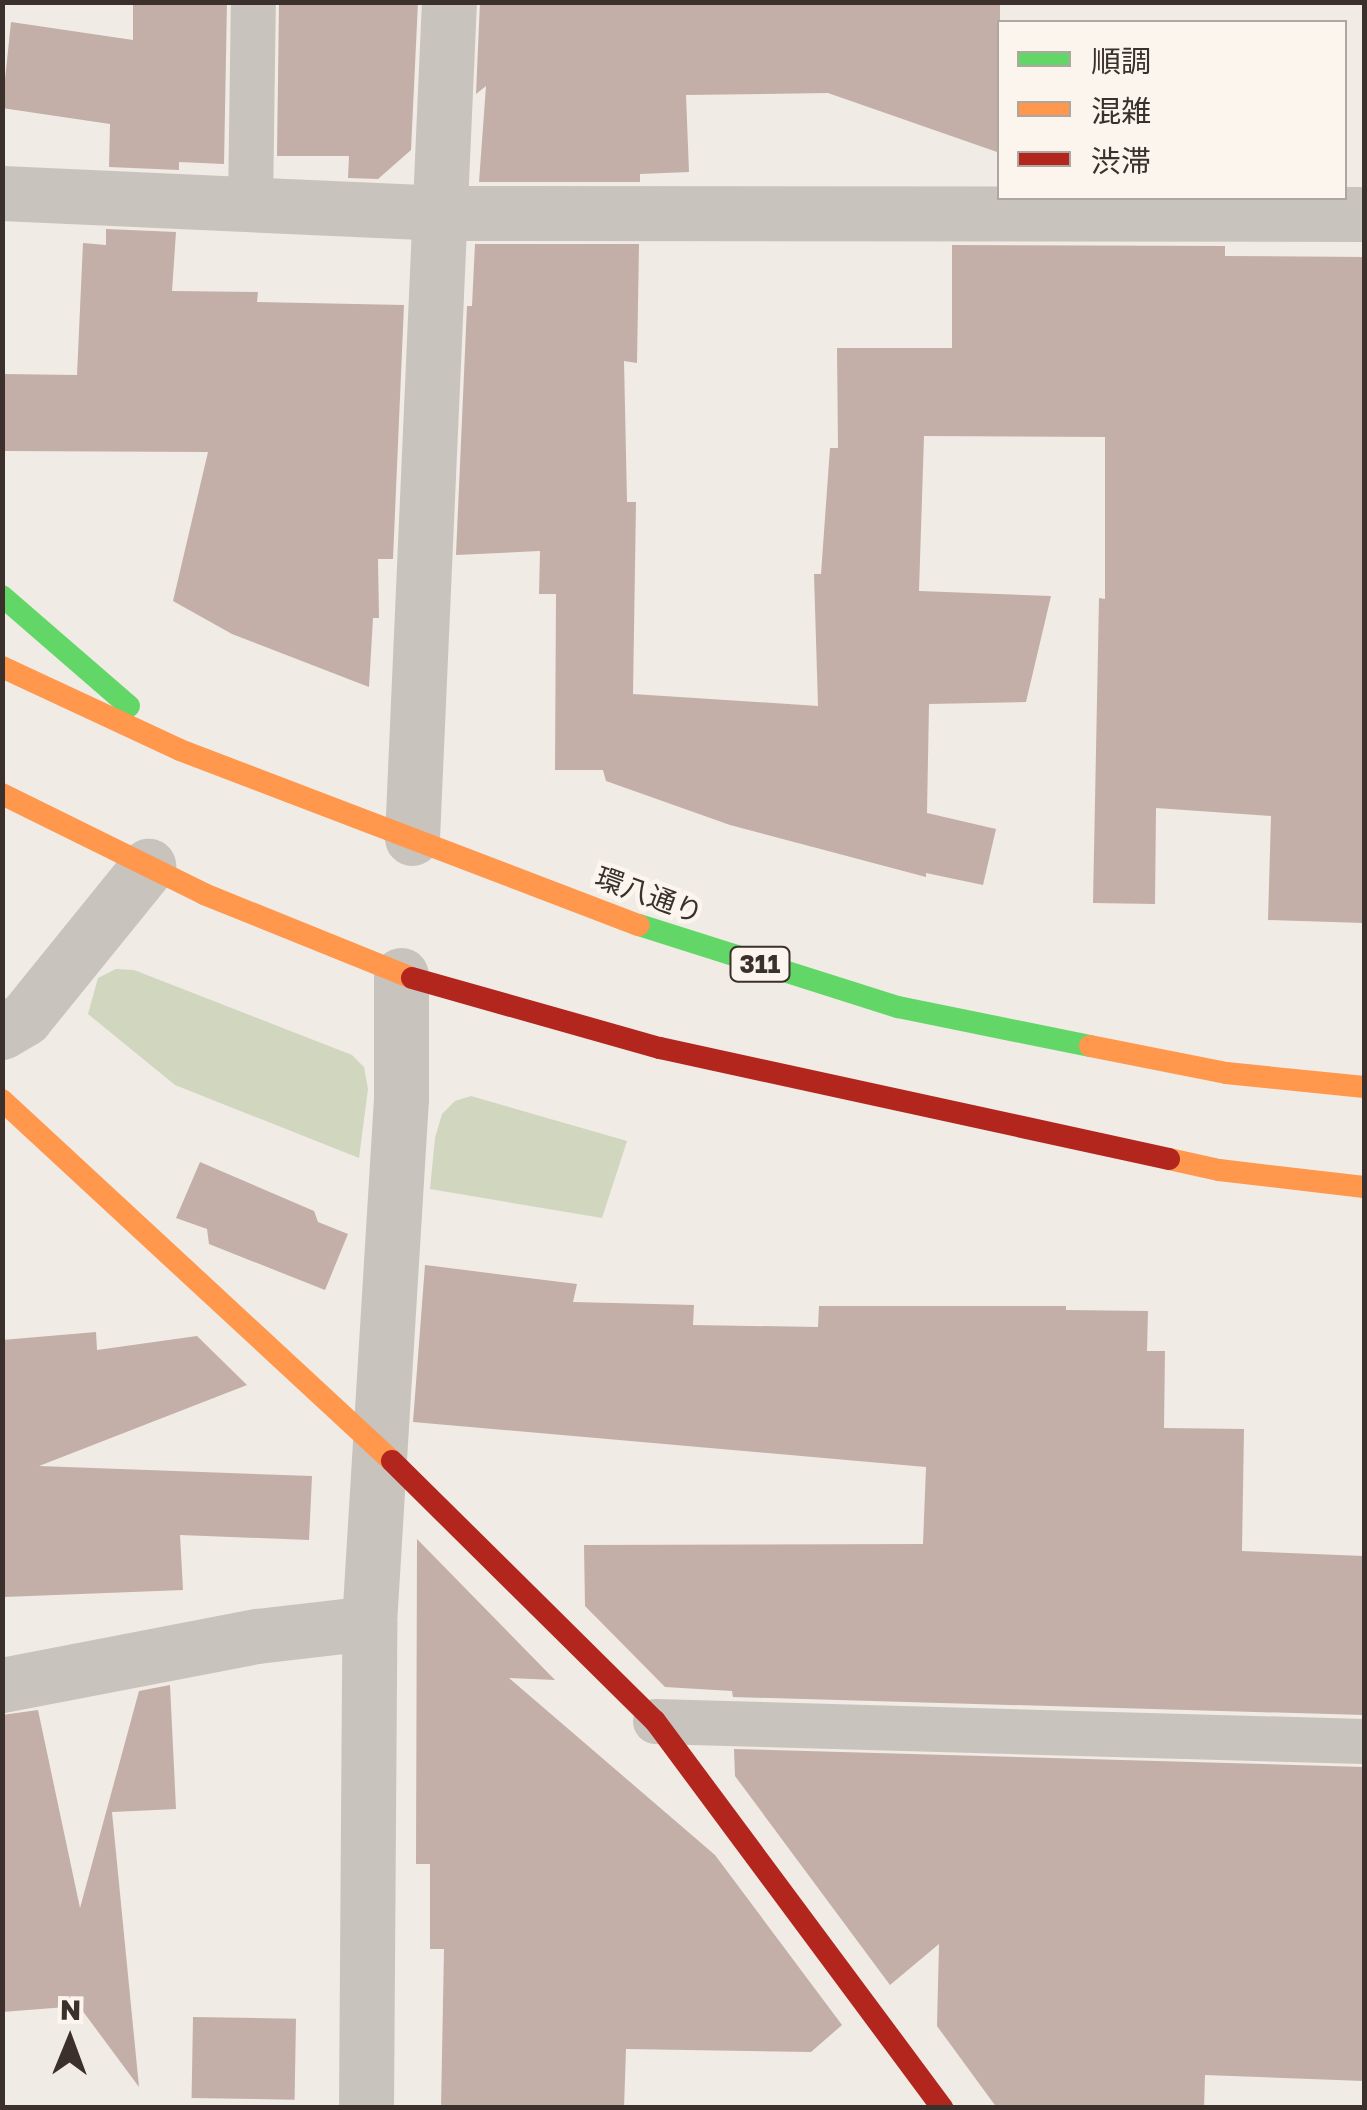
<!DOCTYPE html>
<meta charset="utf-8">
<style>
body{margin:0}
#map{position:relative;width:1367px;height:2110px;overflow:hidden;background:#f0ebe5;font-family:"Golos Text","Noto Sans JP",sans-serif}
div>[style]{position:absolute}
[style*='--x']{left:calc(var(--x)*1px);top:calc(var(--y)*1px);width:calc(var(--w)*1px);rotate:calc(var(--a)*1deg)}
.green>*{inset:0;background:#d1d6bf}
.building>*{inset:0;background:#c3afa7;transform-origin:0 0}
.lane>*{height:45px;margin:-22.5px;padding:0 22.5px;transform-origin:22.5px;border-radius:22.5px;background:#c9c3be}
.street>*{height:55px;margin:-27.5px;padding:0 27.5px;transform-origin:27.5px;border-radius:27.5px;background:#c9c3be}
.fast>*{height:22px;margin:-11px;padding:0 11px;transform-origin:11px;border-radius:11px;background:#63d668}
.slow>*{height:22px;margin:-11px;padding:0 11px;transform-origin:11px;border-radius:11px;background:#ff974d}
.jam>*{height:22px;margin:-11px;padding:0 11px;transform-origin:11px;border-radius:11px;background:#b3261e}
span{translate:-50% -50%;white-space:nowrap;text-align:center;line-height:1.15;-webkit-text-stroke:9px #fbf5ee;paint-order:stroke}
.shield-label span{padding:2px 8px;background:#fbf5ee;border:2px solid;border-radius:8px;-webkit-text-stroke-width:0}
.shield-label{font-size:25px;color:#3b302b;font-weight:700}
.street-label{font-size:28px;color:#3b302b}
.frame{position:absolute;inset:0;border:5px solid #3b302b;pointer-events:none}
.legend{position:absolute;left:997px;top:20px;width:350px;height:180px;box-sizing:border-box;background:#fbf5ee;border:2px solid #aea6a0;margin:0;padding:12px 18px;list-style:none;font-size:30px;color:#3b302b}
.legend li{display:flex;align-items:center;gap:20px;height:50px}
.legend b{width:50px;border:2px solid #aea6a0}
.north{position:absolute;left:20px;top:1990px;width:100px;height:100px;-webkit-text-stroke:8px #fbf5ee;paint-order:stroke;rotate:1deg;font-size:28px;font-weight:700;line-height:40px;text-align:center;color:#3b302b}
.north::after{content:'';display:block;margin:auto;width:35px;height:45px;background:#3b302b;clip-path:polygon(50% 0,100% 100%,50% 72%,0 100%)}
</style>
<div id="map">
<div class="green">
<i style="clip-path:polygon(116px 969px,134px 970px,352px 1055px,364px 1067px,368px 1089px,359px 1158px,175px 1085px,88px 1014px,98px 978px)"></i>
<i style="clip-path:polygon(471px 1096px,627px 1141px,602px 1218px,430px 1189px,435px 1138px,442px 1114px,455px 1101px)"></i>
</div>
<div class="building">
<i style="clip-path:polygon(133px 2px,227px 2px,224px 164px,179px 162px,179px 170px,109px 167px,110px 124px,2px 108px,11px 22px,133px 40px)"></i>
<i style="clip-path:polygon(279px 2px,418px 2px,411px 150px,378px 179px,348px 178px,349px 156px,277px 156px)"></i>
<i style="clip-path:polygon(480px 2px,1000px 2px,1000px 153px,828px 93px,686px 95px,689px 172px,640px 174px,640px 182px,479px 182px,486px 86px,476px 94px)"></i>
<i style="clip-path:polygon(106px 229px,176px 232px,172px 291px,258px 292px,257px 302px,404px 305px,393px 559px,378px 559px,379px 618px,373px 618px,369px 687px,232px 634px,173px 601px,208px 452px,2px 451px,2px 374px,77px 375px,83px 243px,106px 245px)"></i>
<i style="clip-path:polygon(475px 244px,639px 244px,637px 363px,624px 361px,627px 502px,636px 502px,633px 694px,818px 706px,814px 574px,821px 574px,830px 448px,838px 448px,837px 348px,952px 348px,952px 245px,1225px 246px,1225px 256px,1364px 257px,1364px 923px,1268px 920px,1271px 816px,1156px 808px,1155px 904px,1093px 903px,1099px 598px,1105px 599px,1105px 437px,924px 436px,919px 591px,1051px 596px,1026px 702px,929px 704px,927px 813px,996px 829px,983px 885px,926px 873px,926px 877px,730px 825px,606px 781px,603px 770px,555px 770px,556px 594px,539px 594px,540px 551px,456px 555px,467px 306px,472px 306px)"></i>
<i style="clip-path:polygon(200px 1162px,314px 1211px,318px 1222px,348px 1234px,325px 1290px,209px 1244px,207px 1229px,176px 1218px)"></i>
<i style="clip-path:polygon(425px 1265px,577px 1284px,573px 1302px,694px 1305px,693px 1325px,818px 1327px,819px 1306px,1066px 1306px,1066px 1310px,1148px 1311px,1147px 1351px,1165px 1351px,1164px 1428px,1244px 1429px,1242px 1551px,1364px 1556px,1364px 1715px,733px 1697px,732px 1691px,665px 1687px,585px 1606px,584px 1545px,923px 1544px,926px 1467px,413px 1422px)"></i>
<i style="clip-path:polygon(96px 1332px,97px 1350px,197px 1336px,247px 1385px,39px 1466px,312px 1476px,309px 1540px,180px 1535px,183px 1590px,4px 1597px,2px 1340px)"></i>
<i style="clip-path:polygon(417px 1539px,555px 1680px,509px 1678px,715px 1855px,842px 2025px,811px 2052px,626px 2049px,624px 2108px,441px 2108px,444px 1949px,430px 1949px,430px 1864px,416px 1864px)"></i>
<i style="clip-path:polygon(170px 1685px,176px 1809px,112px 1812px,139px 2087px,79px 2006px,2px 2012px,2px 1715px,38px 1710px,80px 1908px,139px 1691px)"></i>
<i style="clip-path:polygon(734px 1749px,1364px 1767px,1364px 2081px,1205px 2075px,1204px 2108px,997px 2108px,937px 2026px,939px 1944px,890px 1985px,735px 1776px)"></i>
<i style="left:193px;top:2017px;width:103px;height:81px;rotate:1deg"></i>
</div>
<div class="lane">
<i style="--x:250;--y:205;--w:203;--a:-89.2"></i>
<i style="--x:655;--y:1721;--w:709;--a:1.62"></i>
</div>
<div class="street">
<i style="--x:2;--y:193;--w:437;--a:2.6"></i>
<i style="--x:439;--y:213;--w:925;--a:0.06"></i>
<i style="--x:412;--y:838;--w:837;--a:-87.47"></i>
<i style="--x:2;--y:1032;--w:27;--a:-31"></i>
<i style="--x:25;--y:1018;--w:196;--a:-51"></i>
<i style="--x:2;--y:1685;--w:260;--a:-10.9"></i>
<i style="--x:257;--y:1636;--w:113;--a:-6.6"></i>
<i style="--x:366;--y:2108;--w:485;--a:-89.6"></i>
<i style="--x:369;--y:1623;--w:526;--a:-86.51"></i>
<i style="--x:401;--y:1098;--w:123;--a:-90"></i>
</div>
<div class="fast">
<i style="--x:2;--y:596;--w:168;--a:40.9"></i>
<i style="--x:639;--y:925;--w:272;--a:17.6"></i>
<i style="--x:898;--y:1007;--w:196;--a:11.5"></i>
</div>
<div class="slow">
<i style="--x:2;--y:667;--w:196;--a:25"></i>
<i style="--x:180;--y:750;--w:491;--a:20.9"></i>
<i style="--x:2;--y:794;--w:225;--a:26.3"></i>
<i style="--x:204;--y:894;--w:224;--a:22"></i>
<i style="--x:1090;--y:1046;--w:139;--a:11.2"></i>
<i style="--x:1226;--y:1073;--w:139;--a:5.8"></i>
<i style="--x:2;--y:1100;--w:531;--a:42.79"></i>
<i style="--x:1169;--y:1159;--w:51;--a:12.4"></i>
<i style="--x:1219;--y:1170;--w:146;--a:6.7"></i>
</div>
<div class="jam">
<i style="--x:412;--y:978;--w:258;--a:15.8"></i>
<i style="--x:660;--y:1048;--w:521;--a:12.3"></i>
<i style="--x:392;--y:1461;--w:370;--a:44.7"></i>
<i style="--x:655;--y:1721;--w:482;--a:53.4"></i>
</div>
<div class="shield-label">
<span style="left:760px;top:964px">311</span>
</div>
<div class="street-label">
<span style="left:649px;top:895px;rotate:20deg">環八通り</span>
</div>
<div class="frame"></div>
<ul class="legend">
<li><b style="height:12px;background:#63d668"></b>順調</li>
<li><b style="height:12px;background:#ff974d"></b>混雑</li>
<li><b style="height:12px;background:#b3261e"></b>渋滞</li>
</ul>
<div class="north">N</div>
</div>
